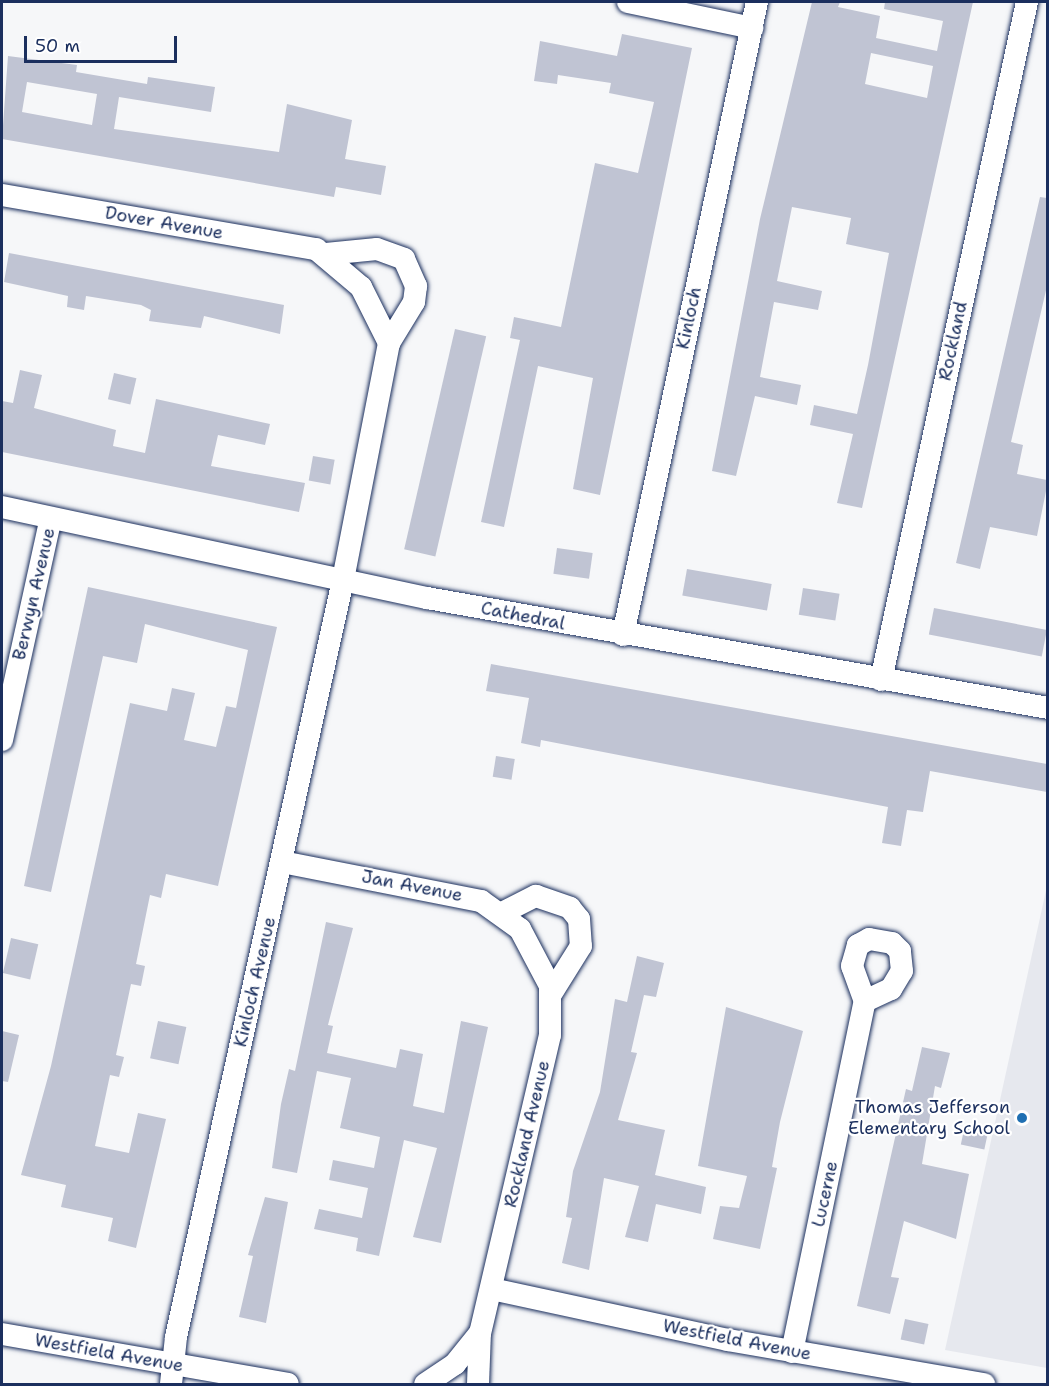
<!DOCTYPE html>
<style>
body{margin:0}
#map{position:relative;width:1049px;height:1386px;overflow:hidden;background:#f6f7f9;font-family:"Shantell Sans",sans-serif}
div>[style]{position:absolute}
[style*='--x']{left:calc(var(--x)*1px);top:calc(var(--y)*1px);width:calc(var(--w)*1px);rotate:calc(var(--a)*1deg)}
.built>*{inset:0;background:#e6e8ee}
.building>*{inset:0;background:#c0c4d3;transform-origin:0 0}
.roads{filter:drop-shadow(0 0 2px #1b2f5e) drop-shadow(0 0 2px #1b2f5e)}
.street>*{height:22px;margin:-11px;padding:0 11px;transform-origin:11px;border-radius:11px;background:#fff}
.dots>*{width:16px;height:16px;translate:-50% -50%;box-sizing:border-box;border:3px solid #fff;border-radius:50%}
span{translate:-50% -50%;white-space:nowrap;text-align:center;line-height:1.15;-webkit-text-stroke:4.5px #fff;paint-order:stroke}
.street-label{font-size:18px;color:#1b2f5e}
.poi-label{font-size:18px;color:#1b2f5e}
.right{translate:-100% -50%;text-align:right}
.frame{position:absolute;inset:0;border:3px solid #1b2f5e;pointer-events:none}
.scale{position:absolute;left:24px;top:36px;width:153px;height:27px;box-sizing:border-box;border:3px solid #1b2f5e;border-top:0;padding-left:8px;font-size:18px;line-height:21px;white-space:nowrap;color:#1b2f5e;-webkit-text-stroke:4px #fff;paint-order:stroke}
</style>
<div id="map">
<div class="built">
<i style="clip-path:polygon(1047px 886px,1047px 1368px,945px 1350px)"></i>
</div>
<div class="building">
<i style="clip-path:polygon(evenodd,812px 2px,840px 2px,838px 7px,880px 16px,876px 38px,937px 51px,943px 21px,884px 9px,885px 2px,973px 2px,862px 508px,837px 503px,853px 434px,810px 425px,814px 405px,857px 414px,868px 365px,889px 253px,846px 244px,851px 218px,792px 207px,777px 281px,822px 291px,818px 310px,774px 302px,760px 377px,801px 385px,797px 405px,755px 396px,736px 476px,712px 471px,760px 219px,812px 2px,871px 53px,933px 66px,927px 98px,865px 84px,871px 53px)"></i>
<i style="clip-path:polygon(622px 34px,692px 48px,600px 495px,573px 489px,593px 378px,538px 366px,504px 527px,481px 522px,520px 340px,510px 338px,514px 317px,561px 327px,595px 163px,638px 173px,654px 102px,609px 93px,611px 83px,558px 75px,557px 84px,534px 81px,540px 41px,617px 56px)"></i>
<i style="clip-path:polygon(evenodd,8px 56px,77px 65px,76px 72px,147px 84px,148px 77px,215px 87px,211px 112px,119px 97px,114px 129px,279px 152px,287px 104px,352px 120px,345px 159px,386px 166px,381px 195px,336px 187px,334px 197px,2px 139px,8px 56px,27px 82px,97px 94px,92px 125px,22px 112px,27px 82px)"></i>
<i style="clip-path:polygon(1040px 197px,1047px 198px,1047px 286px,1011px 442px,1023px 445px,1017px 474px,1047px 480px,1047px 486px,1037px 536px,990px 527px,980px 569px,956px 563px)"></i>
<i style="clip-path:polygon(9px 253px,284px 305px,280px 334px,204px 316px,201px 328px,149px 321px,151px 310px,141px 305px,86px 296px,84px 310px,67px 307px,68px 296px,4px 282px)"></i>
<i style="left:455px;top:329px;width:32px;height:226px;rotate:13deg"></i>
<i style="clip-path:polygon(20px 370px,42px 375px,34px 408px,116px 430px,113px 446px,145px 453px,156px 399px,270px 424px,265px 445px,218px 435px,211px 466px,305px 483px,299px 512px,2px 452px,2px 401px,13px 403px)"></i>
<i style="left:114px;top:373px;width:23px;height:27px;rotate:13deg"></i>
<i style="left:313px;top:456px;width:22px;height:25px;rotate:10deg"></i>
<i style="left:557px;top:548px;width:36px;height:26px;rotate:8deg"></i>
<i style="left:687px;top:569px;width:86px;height:27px;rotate:10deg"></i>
<i style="clip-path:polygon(88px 587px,277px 627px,218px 886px,166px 874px,161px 898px,150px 895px,136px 964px,145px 966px,141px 986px,131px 984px,116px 1055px,124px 1057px,119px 1077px,110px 1075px,95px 1146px,129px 1153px,138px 1113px,166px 1119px,136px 1248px,108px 1241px,113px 1218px,61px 1207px,66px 1185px,21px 1175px,51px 1066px,130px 703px,167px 711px,172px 688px,195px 693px,184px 740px,216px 747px,226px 706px,236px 708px,248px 650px,145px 624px,137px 663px,103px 656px,51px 892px,24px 886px)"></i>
<i style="left:803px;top:588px;width:37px;height:27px;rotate:9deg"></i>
<i style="left:934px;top:608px;width:115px;height:27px;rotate:11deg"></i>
<i style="clip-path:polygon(491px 664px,1047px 764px,1047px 792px,930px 771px,923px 812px,907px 810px,901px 846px,882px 843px,888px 807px,541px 740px,540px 747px,521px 743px,529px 698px,486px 691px)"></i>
<i style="left:496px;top:756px;width:19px;height:21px;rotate:9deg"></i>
<i style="clip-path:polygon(326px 922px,353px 928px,328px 1025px,333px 1026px,327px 1053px,396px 1068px,400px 1049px,423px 1054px,413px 1106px,444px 1113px,461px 1021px,488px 1027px,441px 1243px,413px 1237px,437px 1148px,404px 1140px,379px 1256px,356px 1251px,358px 1238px,314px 1229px,319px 1209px,362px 1218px,368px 1188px,329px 1180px,333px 1160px,374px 1168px,380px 1137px,340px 1128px,351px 1078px,317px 1071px,297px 1173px,272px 1168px,281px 1104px,289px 1069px,295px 1071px)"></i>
<i style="left:11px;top:938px;width:28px;height:36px;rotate:13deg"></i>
<i style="clip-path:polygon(637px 956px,664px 963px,656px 997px,644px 995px,631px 1052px,637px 1053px,618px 1120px,665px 1130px,655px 1175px,706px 1187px,701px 1214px,656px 1204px,648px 1242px,625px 1237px,639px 1186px,604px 1178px,589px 1270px,562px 1263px,572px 1218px,566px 1217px,573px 1171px,600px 1092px,615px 999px,627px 1002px)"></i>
<i style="clip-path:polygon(726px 1007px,803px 1031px,780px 1122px,772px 1167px,777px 1168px,760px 1249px,713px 1239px,720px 1206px,739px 1208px,747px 1176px,698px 1166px)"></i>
<i style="left:158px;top:1021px;width:29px;height:38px;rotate:12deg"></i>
<i style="clip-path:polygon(2px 1031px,19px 1035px,8px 1082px,2px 1081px)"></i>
<i style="clip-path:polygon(922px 1047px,950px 1053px,941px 1088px,935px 1086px,922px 1164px,969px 1174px,956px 1239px,904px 1221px,891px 1277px,899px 1278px,890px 1314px,857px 1306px,906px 1089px,912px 1091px)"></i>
<i style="left:965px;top:1125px;width:24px;height:20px;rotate:12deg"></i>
<i style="clip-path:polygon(265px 1197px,288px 1202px,266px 1323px,239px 1317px,253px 1256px,248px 1255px)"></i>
<i style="left:905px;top:1319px;width:24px;height:21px;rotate:12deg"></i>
</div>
<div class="roads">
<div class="street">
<i style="--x:628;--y:2;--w:127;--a:11.8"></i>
<i style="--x:2;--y:195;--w:319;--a:9.8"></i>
<i style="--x:316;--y:249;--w:59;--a:40.2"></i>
<i style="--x:361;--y:287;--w:63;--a:63.4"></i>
<i style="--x:389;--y:343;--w:241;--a:101"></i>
<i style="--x:343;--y:580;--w:775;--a:102.44"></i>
<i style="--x:176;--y:1337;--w:47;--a:96.1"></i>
<i style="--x:326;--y:254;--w:51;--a:-5.6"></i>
<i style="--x:377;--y:249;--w:29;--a:20"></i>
<i style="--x:404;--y:259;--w:30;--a:66"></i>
<i style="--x:416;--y:286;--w:16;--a:97"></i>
<i style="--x:414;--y:302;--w:48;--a:121.4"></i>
<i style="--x:2;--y:507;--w:435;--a:12.1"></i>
<i style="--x:427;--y:598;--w:631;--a:10.04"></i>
<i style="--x:623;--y:635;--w:647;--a:-78.05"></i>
<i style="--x:881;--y:680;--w:694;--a:-77.85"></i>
<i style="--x:2;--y:740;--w:227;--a:-77.6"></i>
<i style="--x:282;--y:862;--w:203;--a:11.1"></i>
<i style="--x:481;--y:901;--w:48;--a:35.7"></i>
<i style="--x:520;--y:929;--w:64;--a:62.2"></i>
<i style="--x:550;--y:986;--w:49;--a:90"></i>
<i style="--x:550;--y:1035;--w:306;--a:103.2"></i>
<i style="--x:480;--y:1333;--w:40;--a:129"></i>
<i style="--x:455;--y:1364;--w:36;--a:146"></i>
<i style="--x:502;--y:913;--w:38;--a:-27"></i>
<i style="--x:536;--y:896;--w:36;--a:19"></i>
<i style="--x:570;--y:908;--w:14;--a:51"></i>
<i style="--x:579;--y:919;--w:27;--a:86"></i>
<i style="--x:581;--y:946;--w:57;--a:122"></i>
<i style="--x:492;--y:1289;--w:241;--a:12.2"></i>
<i style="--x:728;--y:1340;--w:260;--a:9.8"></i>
<i style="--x:2;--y:1334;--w:290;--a:9.9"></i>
<i style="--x:792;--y:1352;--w:359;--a:-78.3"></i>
<i style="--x:865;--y:1001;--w:29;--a:-25"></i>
<i style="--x:891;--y:989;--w:21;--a:-59"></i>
<i style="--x:902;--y:971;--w:20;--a:-96"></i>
<i style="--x:900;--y:951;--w:11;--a:-135"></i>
<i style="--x:892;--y:943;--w:23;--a:-170"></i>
<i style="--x:869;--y:939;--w:13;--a:151"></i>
<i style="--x:858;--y:945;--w:22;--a:106"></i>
<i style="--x:852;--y:966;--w:37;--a:70"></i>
<i style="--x:478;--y:1384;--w:51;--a:-87.8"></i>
</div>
</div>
<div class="dots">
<i style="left:1022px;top:1118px;background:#1f6fb2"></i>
</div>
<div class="street-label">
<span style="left:164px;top:223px;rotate:10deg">Dover Avenue</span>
<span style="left:689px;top:318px;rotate:-78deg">Kinloch</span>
<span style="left:953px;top:341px;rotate:-78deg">Rockland</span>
<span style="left:34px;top:594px;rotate:-77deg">Berwyn Avenue</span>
<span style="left:523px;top:616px;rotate:11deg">Cathedral</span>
<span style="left:412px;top:886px;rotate:11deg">Jan Avenue</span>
<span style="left:255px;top:982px;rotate:-77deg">Kinloch Avenue</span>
<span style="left:527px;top:1134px;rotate:-77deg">Rockland Avenue</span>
<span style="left:825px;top:1194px;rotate:-78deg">Lucerne</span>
<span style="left:737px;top:1340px;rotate:11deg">Westfield Avenue</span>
<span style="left:109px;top:1353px;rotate:10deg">Westfield Avenue</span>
</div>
<div class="poi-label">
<span class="right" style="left:1010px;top:1118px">Thomas Jefferson<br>Elementary School</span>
</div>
<div class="frame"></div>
<div class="scale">50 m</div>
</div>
